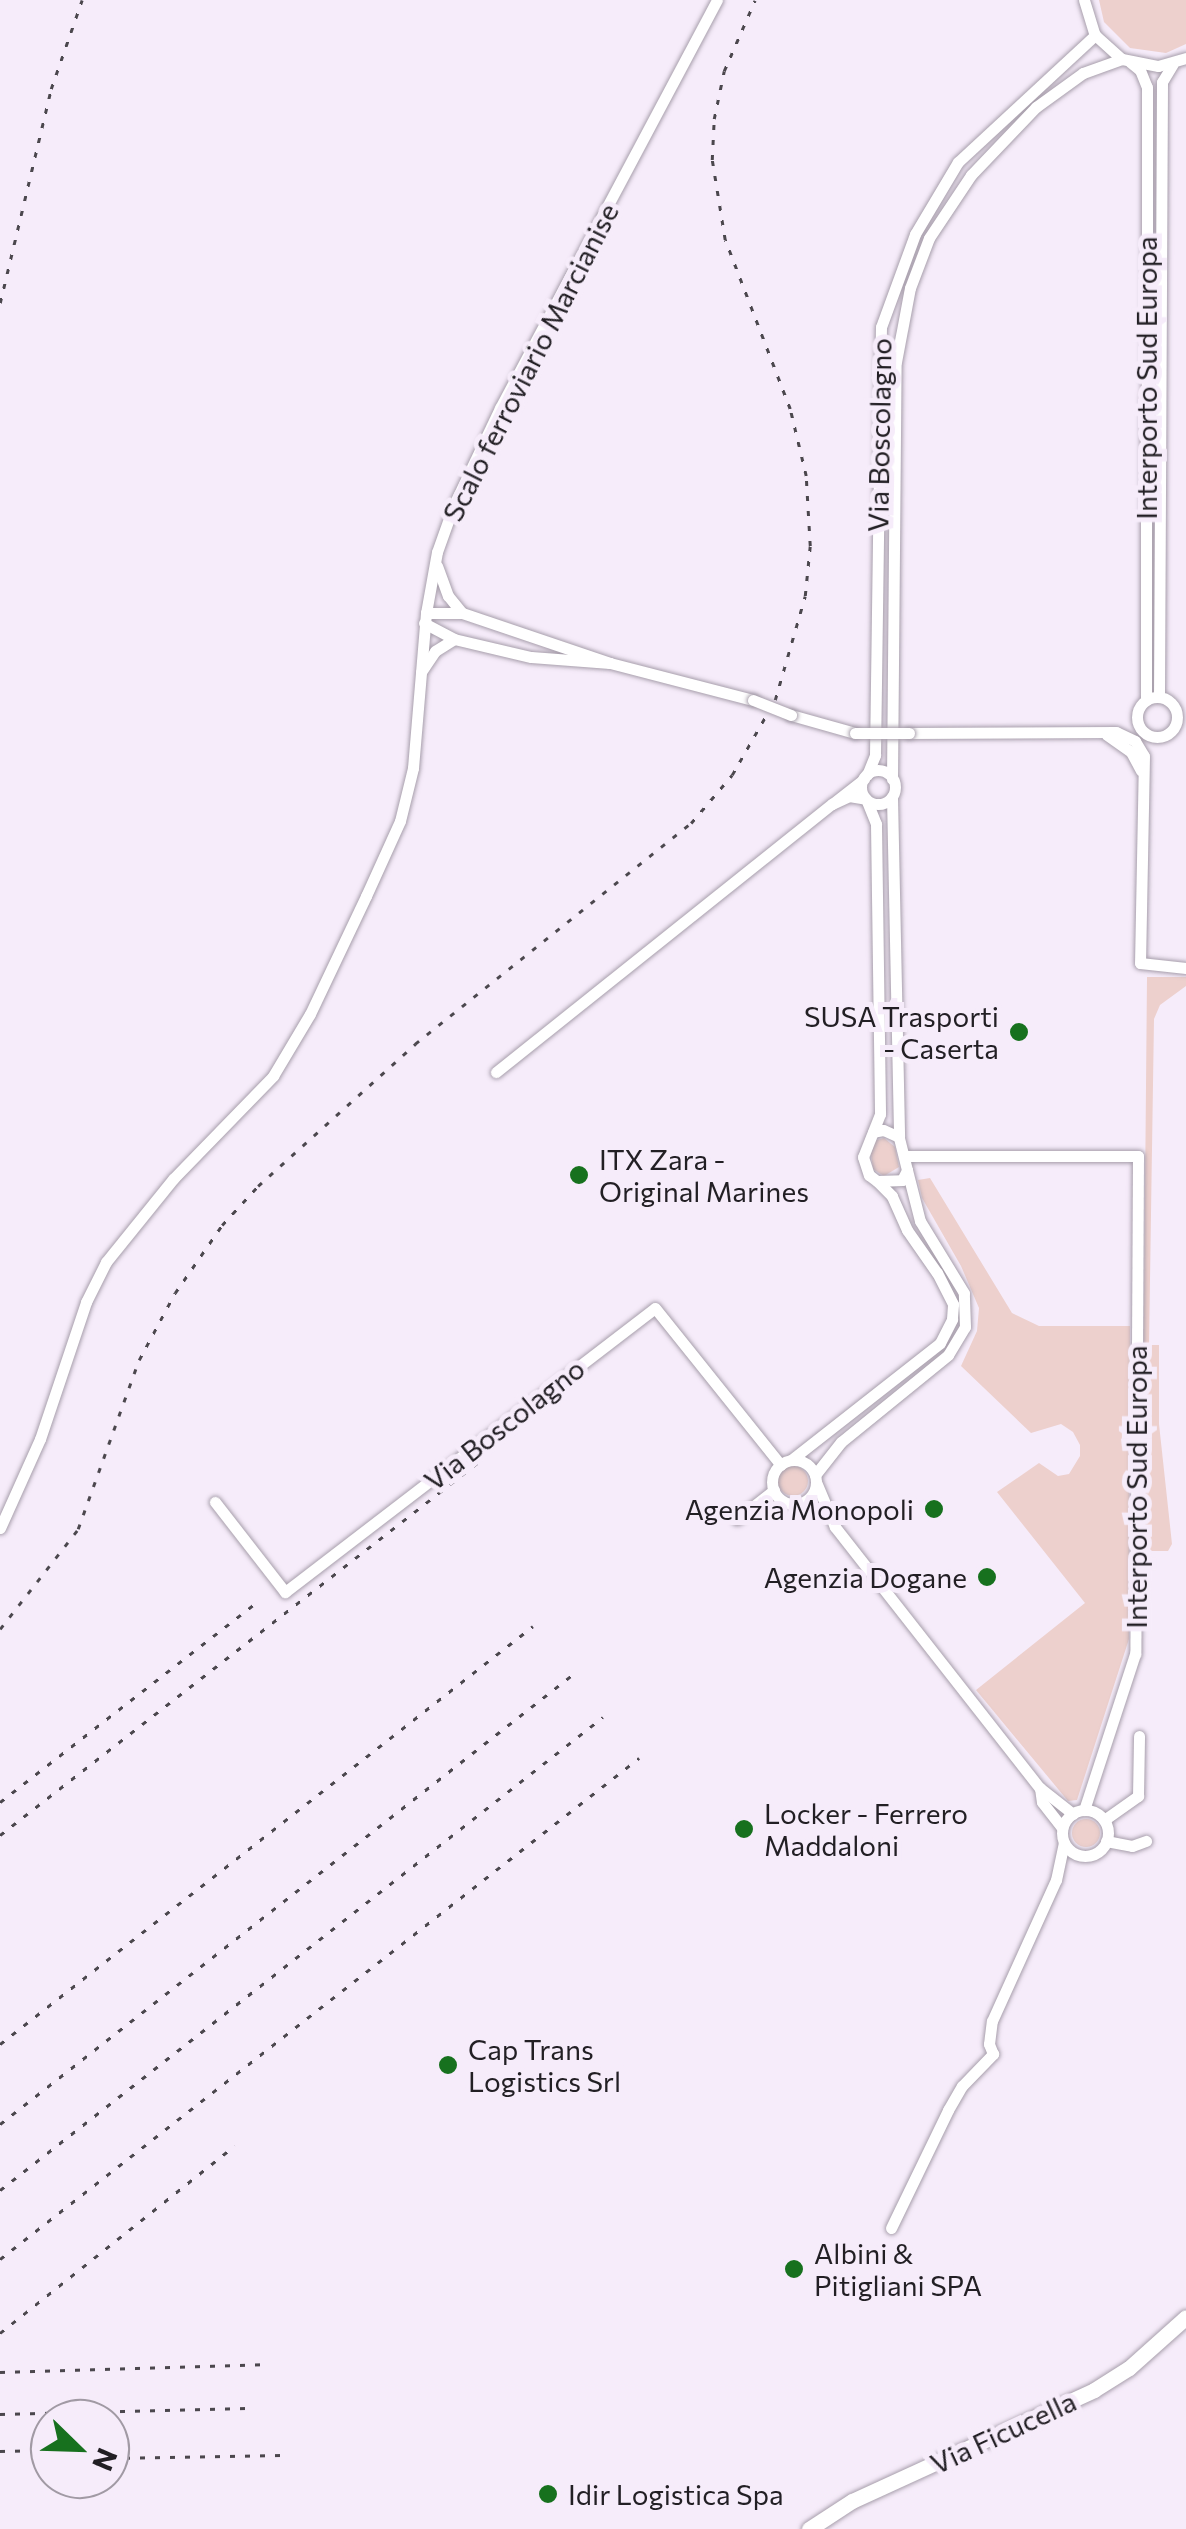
<!DOCTYPE html>
<style>
body{margin:0}
#map{position:relative;width:1186px;height:2529px;overflow:hidden;background:#f6ecfa;font-family:Commissioner,sans-serif}
div>[style]{position:absolute}
[style*='--x']{left:calc(var(--x)*1px);top:calc(var(--y)*1px);width:calc(var(--w)*1px);rotate:calc(var(--a)*1deg)}
.green>*{inset:0;background:#edd0cd}
.round{border-radius:50%}
.roads{filter:drop-shadow(0 0 2px #a79eab) drop-shadow(0 0 2px #a79eab)}
.street>*{height:11px;margin:-5.5px;padding:0 5.5px;transform-origin:5.5px;border-radius:5.5px;background:#fff}
.street>.ring{margin:-5.5px;padding:0;box-sizing:content-box;background:none;border:11px solid #fff;border-radius:50%}
.secondary>*{height:15px;margin:-7.5px;padding:0 7.5px;transform-origin:7.5px;border-radius:7.5px;background:#fff}
.rail>*{height:2.5px;margin-top:-1.25px;transform-origin:0;background:repeating-linear-gradient(90deg,#4b474d 0 5px,transparent 0 15px)}
.bridges{filter:drop-shadow(0 0 2px #a79eab) drop-shadow(0 0 2px #a79eab)}
.street-bridge>*{height:11px;margin:-5.5px;padding:0 5.5px;transform-origin:5.5px;border-radius:5.5px;background:#fff}
.dots>*{width:28px;height:28px;translate:-50% -50%;box-sizing:border-box;border:5px solid #f6ecfa;border-radius:50%}
span{translate:-50% -50%;white-space:nowrap;text-align:center;line-height:1.15;-webkit-text-stroke:10px #f6ecfa;paint-order:stroke}
.street-label{font-size:28px;color:#221f24}
.poi-label{font-size:28px;color:#221f24}
.right{translate:-100% -50%;text-align:right}
.left{translate:0 -50%;text-align:left}
.north{position:absolute;left:30px;top:2399px;width:100px;height:100px;box-sizing:border-box;background:#f6ecfa;border:2px solid #a19aa4;border-radius:50%;rotate:113deg;font-size:28px;font-weight:700;line-height:40px;text-align:center;color:#221f24}
.north::after{content:'';display:block;margin:auto;width:35px;height:45px;background:#17711e;clip-path:polygon(50% 0,100% 100%,50% 72%,0 100%)}
</style>
<div id="map">
<div class="green">
<i style="clip-path:polygon(1099px 0,1186px 0,1186px 44px,1166px 53px,1130px 48px,1104px 22px)"></i>
<i style="clip-path:polygon(1147px 977px,1186px 977px,1186px 986px,1160px 1005px,1154px 1019px,1149px 1345px,1159px 1345px,1159px 1424px,1172px 1544px,1168px 1551px,1152px 1551px,1146px 1545px,1142px 1521px)"></i>
<i style="clip-path:polygon(884px 1138px,895px 1147px,899px 1167px,884px 1176px,873px 1169px,871px 1154px,874px 1141px)"></i>
<i style="clip-path:polygon(930px 1178px,1012px 1313px,1039px 1326px,1130px 1326px,1129px 1639px,1077px 1800px,1068px 1801px,976px 1690px,1085px 1603px,997px 1492px,1039px 1463px,1058px 1476px,1069px 1474px,1080px 1456px,1080px 1445px,1073px 1432px,1061px 1424px,1031px 1433px,961px 1366px,977px 1331px,979px 1308px,961px 1266px,922px 1198px,918px 1180px)"></i>
<i class="round" style="left:778px;top:1466px;width:30px;height:30px"></i>
<i class="round" style="left:1072px;top:1819px;width:28px;height:28px"></i>
</div>
<div class="roads">
<div class="street">
<i style="--x:1084;--y:0;--w:37;--a:73"></i>
<i style="--x:1095;--y:35;--w:36;--a:42"></i>
<i style="--x:1122;--y:59;--w:37;--a:11"></i>
<i style="--x:1158;--y:66;--w:29;--a:-16"></i>
<i style="--x:1130;--y:62;--w:13;--a:39"></i>
<i style="--x:1140;--y:70;--w:18;--a:68"></i>
<i style="--x:1147;--y:87;--w:613;--a:90.09"></i>
<i style="--x:426;--y:613;--w:36;--a:0"></i>
<i style="--x:424;--y:623;--w:34;--a:28"></i>
<i style="--x:610;--y:663;--w:148;--a:14.5"></i>
<i style="--x:421;--y:672;--w:25;--a:-56"></i>
<i style="--x:435;--y:651;--w:22;--a:-32"></i>
<i style="--x:454;--y:639;--w:79;--a:13.2"></i>
<i style="--x:531;--y:657;--w:79;--a:4.3"></i>
<i style="--x:610;--y:663;--w:156;--a:-161.3"></i>
<i style="--x:462;--y:613;--w:22;--a:-129"></i>
<i style="--x:448;--y:596;--w:32;--a:-110"></i>
<i class="ring" style="left:1137px;top:697px;width:29px;height:29px"></i>
<i style="--x:1159;--y:697;--w:615;--a:-89.72"></i>
<i style="--x:1162;--y:82;--w:21;--a:-59"></i>
<i style="--x:791;--y:715;--w:66;--a:15.7"></i>
<i style="--x:909;--y:733;--w:207;--a:-0.3"></i>
<i style="--x:1116;--y:732;--w:21;--a:25"></i>
<i style="--x:1135;--y:741;--w:17;--a:59"></i>
<i style="--x:1144;--y:756;--w:207;--a:91.1"></i>
<i style="--x:1140;--y:963;--w:46;--a:6.2"></i>
<i style="--x:1107;--y:735;--w:29;--a:35"></i>
<i style="--x:1131;--y:752;--w:21;--a:62"></i>
<i class="ring" style="left:861px;top:770px;width:23px;height:23px"></i>
<i style="--x:867;--y:775;--w:22;--a:-68"></i>
<i style="--x:875;--y:755;--w:428;--a:-89.2"></i>
<i style="--x:881;--y:327;--w:99;--a:-69.9"></i>
<i style="--x:915;--y:234;--w:84;--a:-59.2"></i>
<i style="--x:958;--y:162;--w:187;--a:-42.8"></i>
<i style="--x:864;--y:779;--w:41;--a:142"></i>
<i style="--x:832;--y:804;--w:19;--a:-25"></i>
<i style="--x:849;--y:796;--w:17;--a:10"></i>
<i style="--x:866;--y:799;--w:27;--a:68"></i>
<i style="--x:876;--y:824;--w:290;--a:89.2"></i>
<i style="--x:880;--y:1114;--w:46;--a:111.6"></i>
<i style="--x:863;--y:1157;--w:19;--a:72"></i>
<i style="--x:869;--y:1175;--w:10;--a:37"></i>
<i style="--x:877;--y:1181;--w:25;--a:-2"></i>
<i style="--x:902;--y:1180;--w:11;--a:-63"></i>
<i style="--x:907;--y:1170;--w:34;--a:-104"></i>
<i style="--x:899;--y:1137;--w:17;--a:-156"></i>
<i style="--x:883;--y:1130;--w:10;--a:169"></i>
<i style="--x:892;--y:779;--w:417;--a:-89.5"></i>
<i style="--x:896;--y:362;--w:75;--a:-79.3"></i>
<i style="--x:910;--y:288;--w:53;--a:-69.2"></i>
<i style="--x:929;--y:238;--w:76;--a:-56.3"></i>
<i style="--x:971;--y:175;--w:94;--a:-46.3"></i>
<i style="--x:1036;--y:107;--w:58;--a:-35.9"></i>
<i style="--x:1083;--y:73;--w:41;--a:-19.7"></i>
<i style="--x:892;--y:797;--w:340;--a:88.8"></i>
<i style="--x:496;--y:1072;--w:430;--a:-38.6"></i>
<i style="--x:905;--y:1156;--w:233;--a:0"></i>
<i style="--x:1138;--y:1156;--w:498;--a:90.3"></i>
<i style="--x:1135;--y:1654;--w:164;--a:108.1"></i>
<i style="--x:791;--y:1460;--w:189;--a:-38.1"></i>
<i style="--x:940;--y:1343;--w:27;--a:-63"></i>
<i style="--x:952;--y:1319;--w:15;--a:-86"></i>
<i style="--x:953;--y:1304;--w:35;--a:-117"></i>
<i style="--x:937;--y:1273;--w:52;--a:-124.9"></i>
<i style="--x:907;--y:1230;--w:37;--a:-114"></i>
<i style="--x:892;--y:1196;--w:20;--a:-135"></i>
<i class="ring" style="left:772px;top:1460px;width:33px;height:33px"></i>
<i style="--x:815;--y:1475;--w:42;--a:-51.8"></i>
<i style="--x:841;--y:1442;--w:138;--a:-39.1"></i>
<i style="--x:948;--y:1355;--w:33;--a:-59"></i>
<i style="--x:965;--y:1327;--w:34;--a:-92"></i>
<i style="--x:964;--y:1293;--w:84;--a:-121.4"></i>
<i style="--x:920;--y:1221;--w:53;--a:-104.3"></i>
<i style="--x:816;--y:1482;--w:49;--a:67.1"></i>
<i style="--x:835;--y:1527;--w:332;--a:51.9"></i>
<i style="--x:1040;--y:1788;--w:42;--a:38.2"></i>
<i style="--x:215;--y:1502;--w:114;--a:52.1"></i>
<i style="--x:285;--y:1592;--w:466;--a:-37.5"></i>
<i style="--x:655;--y:1308;--w:201;--a:51.3"></i>
<i style="--x:737;--y:1519;--w:47;--a:-38.1"></i>
<i style="--x:0;--y:1528;--w:98;--a:-65.8"></i>
<i style="--x:40;--y:1439;--w:145;--a:-71.4"></i>
<i style="--x:86;--y:1302;--w:45;--a:-63.4"></i>
<i style="--x:106;--y:1262;--w:107;--a:-51.1"></i>
<i style="--x:173;--y:1179;--w:144;--a:-45.8"></i>
<i style="--x:273;--y:1076;--w:72;--a:-59.2"></i>
<i style="--x:310;--y:1014;--w:131;--a:-64.6"></i>
<i style="--x:366;--y:896;--w:82;--a:-65.6"></i>
<i style="--x:400;--y:821;--w:55;--a:-76.2"></i>
<i style="--x:413;--y:768;--w:156;--a:-85.2"></i>
<i style="--x:426;--y:613;--w:62;--a:-79.8"></i>
<i style="--x:437;--y:552;--w:48;--a:-70.4"></i>
<i style="--x:453;--y:507;--w:110;--a:-64.6"></i>
<i style="--x:500;--y:408;--w:462;--a:-62"></i>
<i style="--x:1040;--y:1788;--w:14;--a:82"></i>
<i style="--x:1042;--y:1802;--w:33;--a:52"></i>
<i class="ring" style="left:1062px;top:1810px;width:35px;height:35px"></i>
<i style="--x:1104;--y:1820;--w:42;--a:-35.2"></i>
<i style="--x:1138;--y:1796;--w:60;--a:-89"></i>
<i style="--x:1106;--y:1841;--w:26;--a:11"></i>
<i style="--x:1132;--y:1846;--w:15;--a:-20"></i>
<i style="--x:891;--y:2228;--w:131;--a:-64.2"></i>
<i style="--x:948;--y:2110;--w:28;--a:-60"></i>
<i style="--x:962;--y:2086;--w:45;--a:-45.9"></i>
<i style="--x:993;--y:2054;--w:11;--a:-112"></i>
<i style="--x:989;--y:2044;--w:23;--a:-83"></i>
<i style="--x:992;--y:2021;--w:155;--a:-65.6"></i>
<i style="--x:1056;--y:1880;--w:38;--a:-78"></i>
</div>
<div class="secondary">
<i style="--x:809;--y:2529;--w:51;--a:-33.1"></i>
<i style="--x:852;--y:2501;--w:266;--a:-24.6"></i>
<i style="--x:1094;--y:2390;--w:41;--a:-32.2"></i>
<i style="--x:1129;--y:2368;--w:76;--a:-41.8"></i>
</div>
</div>
<div class="rail">
<i style="--x:0;--y:303;--w:220;--a:-76.6"></i>
<i style="--x:51;--y:89;--w:94;--a:-70.8"></i>
<i style="--x:0;--y:1629;--w:127;--a:-52"></i>
<i style="--x:78;--y:1529;--w:180;--a:-70.2"></i>
<i style="--x:139;--y:1360;--w:76;--a:-61.8"></i>
<i style="--x:175;--y:1293;--w:83;--a:-55.3"></i>
<i style="--x:222;--y:1225;--w:53;--a:-47.3"></i>
<i style="--x:258;--y:1186;--w:212;--a:-42.1"></i>
<i style="--x:415;--y:1044;--w:354;--a:-38.7"></i>
<i style="--x:691;--y:823;--w:63;--a:-49.5"></i>
<i style="--x:732;--y:775;--w:86;--a:-60.2"></i>
<i style="--x:775;--y:700;--w:108;--a:-73.9"></i>
<i style="--x:805;--y:596;--w:50;--a:-84.3"></i>
<i style="--x:810;--y:546;--w:70;--a:-93.3"></i>
<i style="--x:806;--y:476;--w:69;--a:-103.4"></i>
<i style="--x:790;--y:409;--w:181;--a:-111"></i>
<i style="--x:725;--y:240;--w:81;--a:-99.2"></i>
<i style="--x:712;--y:160;--w:41;--a:-87.2"></i>
<i style="--x:714;--y:119;--w:49;--a:-78.2"></i>
<i style="--x:724;--y:71;--w:77;--a:-66.4"></i>
<i style="--x:0;--y:1802;--w:326;--a:-37.9"></i>
<i style="--x:0;--y:1835;--w:610;--a:-37.94"></i>
<i style="--x:0;--y:2044;--w:677;--a:-38.1"></i>
<i style="--x:0;--y:2124;--w:727;--a:-38.13"></i>
<i style="--x:0;--y:2190;--w:766;--a:-38.11"></i>
<i style="--x:0;--y:2259;--w:812;--a:-38.1"></i>
<i style="--x:0;--y:2333;--w:300;--a:-38.6"></i>
<i style="--x:0;--y:2372;--w:264;--a:-1.7"></i>
<i style="--x:0;--y:2414;--w:247;--a:-1.4"></i>
<i style="--x:0;--y:2451;--w:50;--a:-1.1"></i>
<i style="--x:110;--y:2458;--w:172;--a:-1"></i>
</div>
<div class="bridges">
<div class="street-bridge">
<i style="--x:753;--y:700;--w:41;--a:21.5"></i>
<i style="--x:855;--y:733;--w:54;--a:0"></i>
</div>
</div>
<div class="dots">
<i style="left:1019px;top:1032px;background:#17711e"></i>
<i style="left:579px;top:1175px;background:#17711e"></i>
<i style="left:934px;top:1509px;background:#17711e"></i>
<i style="left:987px;top:1577px;background:#17711e"></i>
<i style="left:744px;top:1829px;background:#17711e"></i>
<i style="left:448px;top:2065px;background:#17711e"></i>
<i style="left:794px;top:2269px;background:#17711e"></i>
<i style="left:548px;top:2494px;background:#17711e"></i>
</div>
<div class="street-label">
<span style="left:530px;top:362px;rotate:-63deg">Scalo ferroviario Marcianise</span>
<span style="left:1146px;top:378px;rotate:-90deg">Interporto Sud Europa</span>
<span style="left:879px;top:435px;rotate:-89deg">Via Boscolagno</span>
<span style="left:504px;top:1424px;rotate:-38deg">Via Boscolagno</span>
<span style="left:1136px;top:1487px;rotate:-90deg">Interporto Sud Europa</span>
<span style="left:1003px;top:2432px;rotate:-25deg">Via Ficucella</span>
</div>
<div class="poi-label">
<span class="right" style="left:999px;top:1032px">SUSA Trasporti<br>- Caserta</span>
<span class="left" style="left:599px;top:1175px">ITX Zara -<br>Original Marines</span>
<span class="right" style="left:914px;top:1509px">Agenzia Monopoli</span>
<span class="right" style="left:967px;top:1577px">Agenzia Dogane</span>
<span class="left" style="left:764px;top:1829px">Locker - Ferrero<br>Maddaloni</span>
<span class="left" style="left:468px;top:2065px">Cap Trans<br>Logistics Srl</span>
<span class="left" style="left:814px;top:2269px">Albini &amp;<br>Pitigliani SPA</span>
<span class="left" style="left:568px;top:2494px">Idir Logistica Spa</span>
</div>
<div class="north">N</div>
</div>
